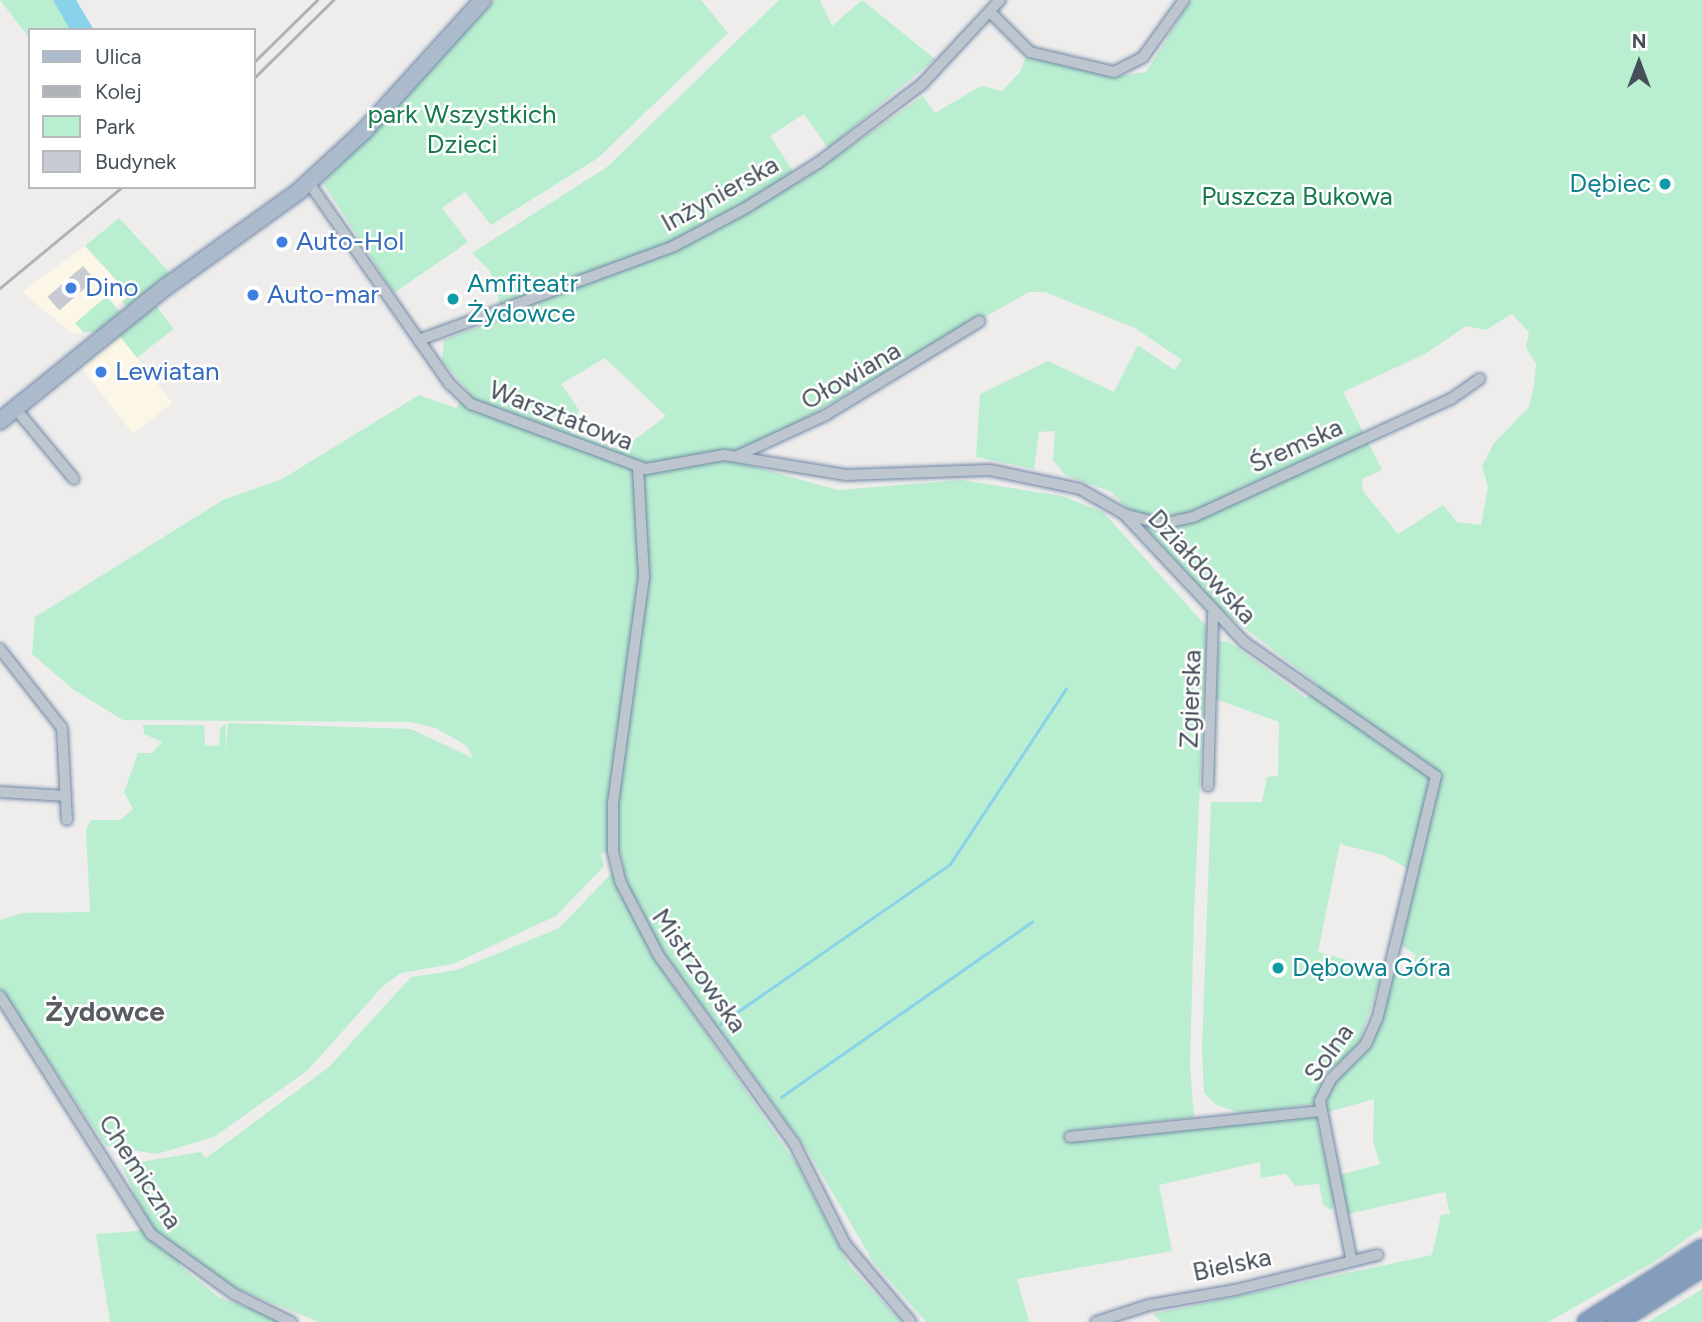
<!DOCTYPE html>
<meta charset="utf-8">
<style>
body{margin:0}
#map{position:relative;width:1702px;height:1322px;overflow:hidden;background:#efedec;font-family:Figtree,sans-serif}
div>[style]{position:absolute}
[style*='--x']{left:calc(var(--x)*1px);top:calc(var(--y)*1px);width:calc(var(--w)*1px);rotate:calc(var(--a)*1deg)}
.commercial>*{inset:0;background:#fbf6e5;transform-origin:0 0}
.green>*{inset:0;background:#baeed0;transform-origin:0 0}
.water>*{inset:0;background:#88d2ea}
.stream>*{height:2.5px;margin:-1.25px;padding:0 1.25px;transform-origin:1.25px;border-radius:1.25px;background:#88d2ea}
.building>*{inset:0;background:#c9cbd3;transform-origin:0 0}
.roads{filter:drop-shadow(0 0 2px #7088a7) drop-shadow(0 0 2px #7088a7)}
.street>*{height:10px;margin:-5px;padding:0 5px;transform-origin:5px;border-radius:5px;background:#bdc6cf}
.primary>*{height:16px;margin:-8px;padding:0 8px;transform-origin:8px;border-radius:8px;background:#acbbcc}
.highway>*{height:18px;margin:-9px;padding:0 9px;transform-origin:9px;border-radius:9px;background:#849dbc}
.rail>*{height:2.5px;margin:-1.25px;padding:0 1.25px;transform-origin:1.25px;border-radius:1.25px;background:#afb2b7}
.dots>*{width:19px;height:19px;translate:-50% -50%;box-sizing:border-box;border:4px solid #fff;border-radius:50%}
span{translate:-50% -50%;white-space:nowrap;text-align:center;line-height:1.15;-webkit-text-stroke:5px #fff;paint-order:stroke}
.park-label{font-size:26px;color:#177a4c}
.culture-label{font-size:26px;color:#0d838f}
.right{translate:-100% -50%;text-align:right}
.left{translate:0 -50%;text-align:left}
.street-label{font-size:26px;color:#454f5a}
.shop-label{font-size:26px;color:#366cbe}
.neighbourhood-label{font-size:28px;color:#595d61;font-weight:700}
.legend{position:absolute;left:28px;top:28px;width:228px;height:161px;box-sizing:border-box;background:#fff;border:2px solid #b5b9bd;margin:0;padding:9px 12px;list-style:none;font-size:21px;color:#454f5a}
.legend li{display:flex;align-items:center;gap:14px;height:35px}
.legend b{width:35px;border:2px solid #b5b9bd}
.north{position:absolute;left:1604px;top:28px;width:70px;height:70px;-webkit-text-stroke:5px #fff;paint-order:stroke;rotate:0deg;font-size:19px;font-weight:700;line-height:28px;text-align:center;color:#454f5a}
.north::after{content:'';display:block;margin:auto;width:24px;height:32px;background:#454f5a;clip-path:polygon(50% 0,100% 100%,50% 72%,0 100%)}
</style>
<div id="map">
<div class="commercial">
<i style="clip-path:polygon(85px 246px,130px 295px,85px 332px,72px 333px,22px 292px)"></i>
<i style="left:120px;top:336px;width:85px;height:50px;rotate:52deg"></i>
</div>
<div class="green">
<i style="clip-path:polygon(0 0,53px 0,70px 30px,30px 30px,30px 39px)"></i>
<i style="clip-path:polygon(495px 0,701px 0,728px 33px,598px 158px,491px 225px,465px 192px,442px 208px,468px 242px,394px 293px,323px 183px)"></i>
<i style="clip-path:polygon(evenodd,779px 0,820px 0,832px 26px,862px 0,935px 59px,828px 148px,804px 114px,770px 136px,800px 182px,923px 96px,935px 113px,981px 86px,1002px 91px,1020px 72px,1027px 54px,1111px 77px,1146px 72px,1191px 0,1702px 0,1702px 1228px,1654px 1262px,1548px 1322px,1161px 1322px,1153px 1314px,1432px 1255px,1441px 1215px,1450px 1214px,1445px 1192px,1348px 1214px,1339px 1175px,1380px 1164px,1373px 1141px,1374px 1099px,1325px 1113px,1332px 1082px,1365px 1053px,1392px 972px,1406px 980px,1416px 955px,1401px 945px,1418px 874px,1383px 855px,1340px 844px,1318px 952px,1383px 970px,1358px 1047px,1324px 1075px,1318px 1103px,1245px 1114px,1216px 1105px,1204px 1093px,1202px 1048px,1211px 802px,1262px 802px,1267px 777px,1278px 776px,1279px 722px,1216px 699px,1219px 642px,1228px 641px,1306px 698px,1319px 685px,1221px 610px,1112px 492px,1065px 475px,1053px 460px,1055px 431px,1039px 432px,1034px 469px,976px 457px,980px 394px,1048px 361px,1114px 392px,1138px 345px,1174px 370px,1182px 360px,1135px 328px,1045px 292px,1029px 292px,752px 448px,744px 464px,838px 490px,962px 480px,1062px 496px,1103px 512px,1207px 627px,1194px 915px,1190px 1066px,1194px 1117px,1069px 1131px,1068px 1141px,1315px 1115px,1335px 1203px,1331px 1210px,1323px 1205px,1319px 1184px,1295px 1186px,1286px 1174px,1261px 1178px,1260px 1162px,1159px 1185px,1172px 1251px,1017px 1279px,1029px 1322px,926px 1322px,874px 1263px,808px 1151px,655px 941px,649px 951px,797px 1165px,849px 1265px,901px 1322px,319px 1322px,232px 1287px,184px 1251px,180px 1266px,220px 1298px,288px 1322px,110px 1322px,96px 1234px,138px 1231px,148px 1222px,121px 1165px,201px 1152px,206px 1158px,329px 1067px,411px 977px,457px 970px,559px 928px,614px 871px,621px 898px,627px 884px,620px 851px,601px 853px,604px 866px,556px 916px,453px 964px,401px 973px,384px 985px,308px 1070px,214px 1137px,157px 1154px,106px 1146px,0 989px,0 920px,23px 913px,90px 912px,86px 830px,91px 820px,120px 820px,133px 809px,124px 792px,138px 753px,152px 753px,162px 742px,144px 734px,143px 725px,204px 725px,205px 745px,219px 746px,220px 728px,226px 724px,225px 753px,228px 723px,411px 729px,473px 758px,467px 746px,436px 728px,410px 722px,123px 720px,74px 690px,32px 654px,35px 617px,223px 500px,282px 479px,419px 395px,456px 408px,469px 392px,442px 361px,444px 340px,504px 317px,490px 271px,472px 253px,607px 167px,779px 0,1512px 314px,1529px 332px,1526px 347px,1536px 364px,1534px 385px,1529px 407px,1494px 443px,1482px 466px,1488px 487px,1481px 525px,1457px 522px,1443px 505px,1398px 534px,1363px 491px,1362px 479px,1382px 470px,1343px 392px,1425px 354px,1466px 326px,1486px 330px,1512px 314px,779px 0,605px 358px,666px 416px,621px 450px,571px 433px,579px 410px,561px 384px,605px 358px)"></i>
<i style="clip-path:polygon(119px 218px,170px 273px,127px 307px,122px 302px,130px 295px,85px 246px)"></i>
<i style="clip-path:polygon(107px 296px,120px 312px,97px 332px,83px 332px,75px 323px)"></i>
<i style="left:156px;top:306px;width:29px;height:47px;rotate:52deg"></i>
<i style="clip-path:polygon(1702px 1289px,1702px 1322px,1648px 1322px,1699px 1291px)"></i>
</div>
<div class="water">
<i style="clip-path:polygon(53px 0,76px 0,94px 30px,70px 30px)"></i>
</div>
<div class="stream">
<i style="--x:720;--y:1024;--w:280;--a:-34.8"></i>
<i style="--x:950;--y:864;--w:210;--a:-56.5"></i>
<i style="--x:781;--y:1097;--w:306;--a:-34.9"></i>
</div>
<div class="building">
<i style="left:83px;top:266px;width:18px;height:47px;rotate:49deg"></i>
</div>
<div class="roads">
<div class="street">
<i style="--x:990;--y:12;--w:57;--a:45"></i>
<i style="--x:1030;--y:52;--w:86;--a:13.4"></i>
<i style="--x:1114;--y:72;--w:33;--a:-27"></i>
<i style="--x:1143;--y:57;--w:70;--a:-54.3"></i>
<i style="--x:309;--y:183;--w:246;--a:55"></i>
<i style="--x:450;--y:384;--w:29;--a:44"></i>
<i style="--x:471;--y:404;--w:187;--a:20.4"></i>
<i style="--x:646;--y:469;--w:79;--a:-10.2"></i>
<i style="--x:724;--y:455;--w:124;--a:9.3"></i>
<i style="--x:846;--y:475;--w:144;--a:-2"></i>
<i style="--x:990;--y:470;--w:92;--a:11.9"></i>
<i style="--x:1080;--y:489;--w:51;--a:29.6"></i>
<i style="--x:1124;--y:514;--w:175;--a:46.8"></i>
<i style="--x:1244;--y:642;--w:234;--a:34.9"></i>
<i style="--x:1436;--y:776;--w:250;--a:103.6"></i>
<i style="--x:1377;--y:1019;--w:27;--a:114"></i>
<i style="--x:1366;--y:1044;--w:49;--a:135"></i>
<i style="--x:1331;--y:1079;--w:25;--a:117"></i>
<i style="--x:1320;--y:1101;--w:160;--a:78.8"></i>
<i style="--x:419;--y:340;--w:272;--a:-20.2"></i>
<i style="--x:674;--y:246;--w:79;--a:-27.9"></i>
<i style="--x:744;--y:209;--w:87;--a:-31.9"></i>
<i style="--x:818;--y:163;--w:131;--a:-37.2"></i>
<i style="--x:922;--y:84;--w:115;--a:-47.1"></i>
<i style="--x:15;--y:408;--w:92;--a:50.3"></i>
<i style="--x:737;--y:456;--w:98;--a:-24.7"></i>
<i style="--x:826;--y:415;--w:180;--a:-31.4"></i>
<i style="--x:638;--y:468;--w:109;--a:86.8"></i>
<i style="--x:644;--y:577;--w:229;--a:97.8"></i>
<i style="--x:613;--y:804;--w:48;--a:90"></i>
<i style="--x:613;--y:852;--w:32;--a:76"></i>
<i style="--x:621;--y:883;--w:82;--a:62.5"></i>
<i style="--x:659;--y:956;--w:231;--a:54.2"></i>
<i style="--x:794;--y:1143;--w:113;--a:63.2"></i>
<i style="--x:845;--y:1244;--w:102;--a:49.8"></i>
<i style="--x:1124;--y:514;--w:39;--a:15"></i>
<i style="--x:1162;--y:524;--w:32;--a:-13"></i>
<i style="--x:1193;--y:517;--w:284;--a:-24.6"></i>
<i style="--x:1451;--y:399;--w:35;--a:-35"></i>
<i style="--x:0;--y:649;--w:100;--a:51.9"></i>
<i style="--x:62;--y:728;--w:92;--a:86.9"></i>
<i style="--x:1208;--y:786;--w:172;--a:-88.3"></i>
<i style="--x:0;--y:792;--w:66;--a:3.5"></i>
<i style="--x:0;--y:996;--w:282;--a:57.6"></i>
<i style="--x:151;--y:1234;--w:102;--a:35.9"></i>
<i style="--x:234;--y:1294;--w:64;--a:26.2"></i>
<i style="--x:1070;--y:1137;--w:252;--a:-5.9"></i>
<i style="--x:1096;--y:1322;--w:56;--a:-17.8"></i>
<i style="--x:1149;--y:1305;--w:87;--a:-9.9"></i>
<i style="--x:1235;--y:1290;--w:147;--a:-13.8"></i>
</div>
<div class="primary">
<i style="--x:0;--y:421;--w:215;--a:-39"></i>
<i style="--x:167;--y:286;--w:163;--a:-35.7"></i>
<i style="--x:299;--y:191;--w:90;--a:-42.7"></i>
<i style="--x:365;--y:130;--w:176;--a:-47.8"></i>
</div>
<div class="highway">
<i style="--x:1587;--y:1322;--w:136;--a:-32.4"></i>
<i style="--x:1617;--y:1322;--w:101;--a:-32.9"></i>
</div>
</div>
<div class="rail">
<i style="--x:254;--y:62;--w:88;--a:-44.5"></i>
<i style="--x:254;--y:78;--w:111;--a:-44.6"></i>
<i style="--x:0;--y:288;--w:158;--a:-39.6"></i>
</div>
<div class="dots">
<i style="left:1665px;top:184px;background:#0f9aa8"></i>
<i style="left:282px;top:242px;background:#3f7fe0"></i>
<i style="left:71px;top:288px;background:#3f7fe0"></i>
<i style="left:253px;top:295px;background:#3f7fe0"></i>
<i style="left:453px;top:299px;background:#0f9aa8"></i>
<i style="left:101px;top:372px;background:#3f7fe0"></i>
<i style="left:1278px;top:968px;background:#0f9aa8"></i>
</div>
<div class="park-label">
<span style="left:462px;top:130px">park Wszystkich<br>Dzieci</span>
<span style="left:1297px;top:197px">Puszcza Bukowa</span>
</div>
<div class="culture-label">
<span class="right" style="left:1651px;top:184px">Dębiec</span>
<span class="left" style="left:467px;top:299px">Amfiteatr<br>Żydowce</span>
<span class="left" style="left:1292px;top:968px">Dębowa Góra</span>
</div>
<div class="street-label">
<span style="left:720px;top:194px;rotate:-29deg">Inżynierska</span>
<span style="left:851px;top:376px;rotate:-30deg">Ołowiana</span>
<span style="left:561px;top:416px;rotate:21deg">Warsztatowa</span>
<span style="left:1296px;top:446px;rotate:-24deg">Śremska</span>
<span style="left:1202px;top:567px;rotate:47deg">Działdowska</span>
<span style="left:1191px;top:699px;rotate:-88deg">Zgierska</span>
<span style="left:699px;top:971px;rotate:55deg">Mistrzowska</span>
<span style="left:1329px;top:1053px;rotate:-54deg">Solna</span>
<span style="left:140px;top:1172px;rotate:57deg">Chemiczna</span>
<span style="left:1232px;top:1265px;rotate:-12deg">Bielska</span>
</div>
<div class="shop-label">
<span class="left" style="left:296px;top:242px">Auto-Hol</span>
<span class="left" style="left:85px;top:288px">Dino</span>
<span class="left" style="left:267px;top:295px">Auto-mar</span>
<span class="left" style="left:115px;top:372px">Lewiatan</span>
</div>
<div class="neighbourhood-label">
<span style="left:105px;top:1011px">Żydowce</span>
</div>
<ul class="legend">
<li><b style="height:9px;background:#acbbcc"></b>Ulica</li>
<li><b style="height:9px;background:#afb2b7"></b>Kolej</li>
<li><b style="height:19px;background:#baeed0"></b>Park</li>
<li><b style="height:19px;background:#c9cbd3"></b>Budynek</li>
</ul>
<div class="north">N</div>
</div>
